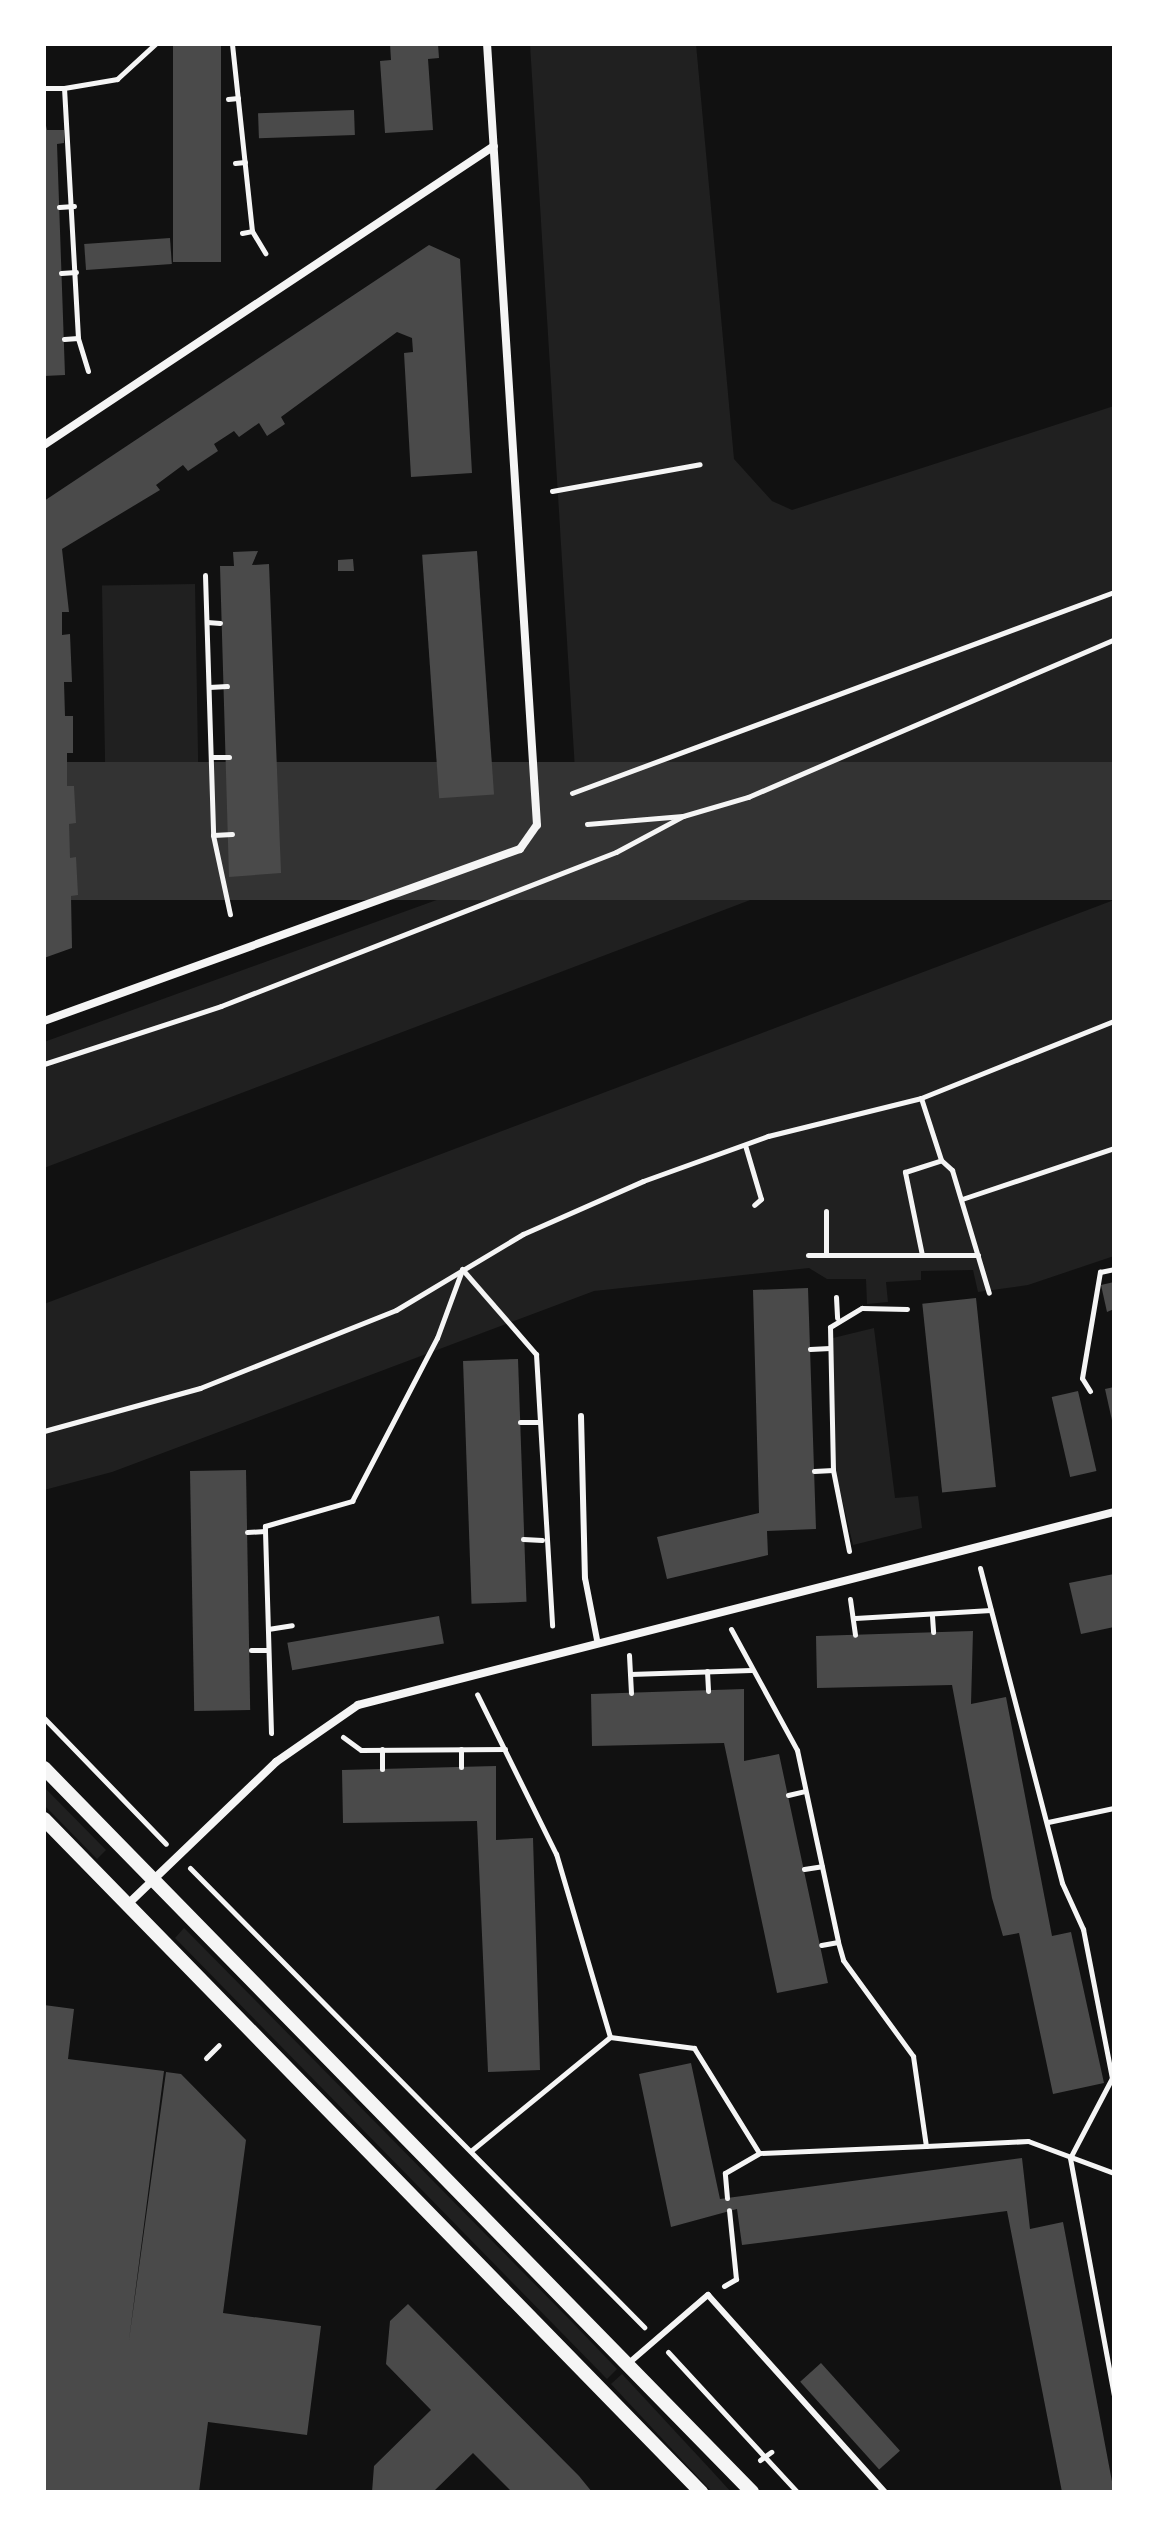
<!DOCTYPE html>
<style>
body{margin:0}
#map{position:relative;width:1158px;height:2536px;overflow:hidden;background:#111;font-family:Arial,sans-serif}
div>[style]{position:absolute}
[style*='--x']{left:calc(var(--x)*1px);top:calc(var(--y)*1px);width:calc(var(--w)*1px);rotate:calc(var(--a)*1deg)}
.green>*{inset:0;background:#202020;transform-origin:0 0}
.water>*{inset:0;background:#333;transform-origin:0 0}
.building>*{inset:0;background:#4a4a4a;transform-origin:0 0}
.path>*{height:5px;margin:-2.5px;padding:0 2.5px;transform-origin:2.5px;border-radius:2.5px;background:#f5f5f5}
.service>*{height:6px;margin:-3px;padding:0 3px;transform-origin:3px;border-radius:3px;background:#f5f5f5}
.minor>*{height:8px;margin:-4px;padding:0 4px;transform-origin:4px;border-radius:4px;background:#f5f5f5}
.tertiary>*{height:14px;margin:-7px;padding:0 7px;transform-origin:7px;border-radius:7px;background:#f5f5f5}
span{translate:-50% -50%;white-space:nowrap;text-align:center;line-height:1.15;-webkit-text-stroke:6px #fff;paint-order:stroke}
.frame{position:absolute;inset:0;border:46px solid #fff;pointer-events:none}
</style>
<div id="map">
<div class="green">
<i style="clip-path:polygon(530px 44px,696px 44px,734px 459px,772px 501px,792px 510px,1114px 406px,1114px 762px,44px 1168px,44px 1042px,594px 843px,579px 805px,590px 800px,585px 783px,576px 786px)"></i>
<i style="left:195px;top:584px;width:288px;height:93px;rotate:89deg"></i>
<i style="clip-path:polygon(1114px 900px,1114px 1256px,1028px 1285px,978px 1292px,973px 1270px,921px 1271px,921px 1280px,886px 1282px,888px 1302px,867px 1304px,866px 1279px,827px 1279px,809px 1268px,594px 1291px,112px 1472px,44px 1490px,44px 1304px)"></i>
<i style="clip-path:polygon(874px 1328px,895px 1498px,918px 1496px,922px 1528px,853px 1545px,836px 1474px,833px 1338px)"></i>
<i style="clip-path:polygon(44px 1787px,106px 1850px,97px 1859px,44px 1805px)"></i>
<i style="clip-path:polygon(184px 1928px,572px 2322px,617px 2369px,607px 2379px,175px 1938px)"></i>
<i style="clip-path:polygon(622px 2374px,711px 2470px,731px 2492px,712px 2492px,611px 2384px)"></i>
</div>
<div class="water">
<i style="left:1114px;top:762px;width:138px;height:1144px;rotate:90deg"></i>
</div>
<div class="building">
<i style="left:173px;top:44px;width:48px;height:218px"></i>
<i style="clip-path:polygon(390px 44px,438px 44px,439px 58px,428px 59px,433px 130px,385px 133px,380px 61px,391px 60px)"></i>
<i style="left:354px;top:110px;width:25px;height:96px;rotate:88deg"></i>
<i style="clip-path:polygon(44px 117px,47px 130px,64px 130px,64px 143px,57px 144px,65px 375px,44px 376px)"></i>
<i style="left:170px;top:238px;width:26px;height:86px;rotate:86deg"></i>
<i style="clip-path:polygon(429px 245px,460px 259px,472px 473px,411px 477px,404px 353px,413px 352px,412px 338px,397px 332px,281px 417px,285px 424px,267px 436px,259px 423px,239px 437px,234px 431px,214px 444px,218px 451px,188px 471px,183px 465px,156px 485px,160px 490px,62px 549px,69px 612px,62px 612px,62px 635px,70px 634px,72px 682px,64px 682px,65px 716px,73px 716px,73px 753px,67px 753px,67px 786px,74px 786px,76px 823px,69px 824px,70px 858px,76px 857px,78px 895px,71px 896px,72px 948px,44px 958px,44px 501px)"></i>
<i style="clip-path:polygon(258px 551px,252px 565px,269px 564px,281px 873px,229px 877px,220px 566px,234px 566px,233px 552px)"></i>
<i style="left:477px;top:551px;width:244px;height:55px;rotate:86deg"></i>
<i style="clip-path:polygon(353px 559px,354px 571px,338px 571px,338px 560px)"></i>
<i style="clip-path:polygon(1114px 1282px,1114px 1309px,1107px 1312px,1101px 1285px)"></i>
<i style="clip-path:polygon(808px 1288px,816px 1529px,767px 1531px,768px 1555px,667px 1579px,657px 1537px,759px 1513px,753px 1290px)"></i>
<i style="left:976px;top:1298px;width:190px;height:54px;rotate:84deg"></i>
<i style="left:518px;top:1359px;width:243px;height:55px;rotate:88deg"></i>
<i style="clip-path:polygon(1114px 1387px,1114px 1425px,1113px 1425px,1105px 1389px)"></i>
<i style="left:1078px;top:1391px;width:82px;height:27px;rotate:77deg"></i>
<i style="left:246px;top:1470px;width:240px;height:56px;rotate:89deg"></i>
<i style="clip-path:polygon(1114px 1574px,1114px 1627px,1081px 1634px,1069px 1583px)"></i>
<i style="left:439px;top:1616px;width:28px;height:154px;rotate:80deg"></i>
<i style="clip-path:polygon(973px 1631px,971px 1704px,1006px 1697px,1052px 1936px,1071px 1932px,1104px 2083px,1053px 2094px,1019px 1933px,1003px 1936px,992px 1898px,952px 1685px,817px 1688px,816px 1636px)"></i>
<i style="clip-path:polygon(744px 1689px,744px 1761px,779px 1754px,828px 1983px,777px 1993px,724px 1743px,592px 1746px,591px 1694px)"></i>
<i style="clip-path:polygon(496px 1766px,496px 1840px,533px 1838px,540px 2070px,488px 2072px,477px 1821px,343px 1823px,342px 1770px)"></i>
<i style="clip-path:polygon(44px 2005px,74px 2009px,68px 2059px,164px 2071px,129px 2340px,166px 2072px,181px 2074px,246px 2140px,223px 2313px,321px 2326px,307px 2435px,208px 2422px,199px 2492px,44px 2492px)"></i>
<i style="clip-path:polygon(691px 2063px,720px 2199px,1022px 2158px,1030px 2229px,1063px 2222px,1114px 2492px,1062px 2492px,1007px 2211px,742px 2245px,737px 2209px,671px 2227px,639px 2074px)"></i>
<i style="clip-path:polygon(408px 2304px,579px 2476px,592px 2492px,512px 2492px,473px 2453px,433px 2492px,372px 2492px,374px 2466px,431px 2410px,386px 2364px,390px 2321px)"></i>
<i style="left:821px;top:2363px;width:118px;height:28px;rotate:48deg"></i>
</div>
<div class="path">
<i style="--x:232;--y:44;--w:188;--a:83.9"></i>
<i style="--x:252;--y:231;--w:26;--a:59"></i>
<i style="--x:45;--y:88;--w:19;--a:0"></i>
<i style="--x:228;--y:99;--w:10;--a:-6"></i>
<i style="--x:235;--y:163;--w:10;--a:-6"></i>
<i style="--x:59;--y:207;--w:15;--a:-4"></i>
<i style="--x:242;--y:233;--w:10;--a:-11"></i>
<i style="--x:61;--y:273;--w:15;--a:-4"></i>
<i style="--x:64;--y:339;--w:14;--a:-4"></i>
<i style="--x:88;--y:371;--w:34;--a:-107"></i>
<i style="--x:78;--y:338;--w:250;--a:-93.2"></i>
<i style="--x:64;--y:88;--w:54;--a:-9.6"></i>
<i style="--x:117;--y:79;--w:52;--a:-42.6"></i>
<i style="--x:552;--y:491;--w:150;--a:-10.3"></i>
<i style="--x:205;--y:575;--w:260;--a:88.2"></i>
<i style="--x:213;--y:835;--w:81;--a:77.9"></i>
<i style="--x:207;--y:622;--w:13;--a:4"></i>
<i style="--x:209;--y:687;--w:18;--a:-3"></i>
<i style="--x:211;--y:757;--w:18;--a:0"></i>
<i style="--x:572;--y:793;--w:578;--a:-20.35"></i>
<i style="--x:587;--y:824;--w:96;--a:-4.8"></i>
<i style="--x:683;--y:816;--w:68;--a:-16.3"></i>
<i style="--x:748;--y:797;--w:399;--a:-23.3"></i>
<i style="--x:213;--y:835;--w:19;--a:-3"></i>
<i style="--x:44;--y:1064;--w:186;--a:-18.1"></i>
<i style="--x:221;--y:1006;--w:424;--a:-21.3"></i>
<i style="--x:616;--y:852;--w:76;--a:-28.2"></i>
<i style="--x:921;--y:1098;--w:65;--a:72.1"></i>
<i style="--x:941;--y:1160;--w:15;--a:42"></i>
<i style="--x:952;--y:1170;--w:128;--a:73.3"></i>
<i style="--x:745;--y:1145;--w:56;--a:73.5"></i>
<i style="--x:761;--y:1199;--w:9;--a:139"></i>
<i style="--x:962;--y:1199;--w:160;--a:-18.5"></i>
<i style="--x:826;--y:1211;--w:44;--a:90"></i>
<i style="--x:808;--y:1255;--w:170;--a:0"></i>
<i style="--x:922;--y:1255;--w:85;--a:-101.6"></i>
<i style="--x:905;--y:1172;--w:38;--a:-18"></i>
<i style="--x:462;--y:1269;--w:113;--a:49"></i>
<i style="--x:536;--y:1354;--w:272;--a:86.6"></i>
<i style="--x:836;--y:1297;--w:21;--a:87"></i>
<i style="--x:810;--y:1349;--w:20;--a:-3"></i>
<i style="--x:1090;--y:1391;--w:15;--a:-122"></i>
<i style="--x:1082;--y:1378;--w:108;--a:-80.4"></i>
<i style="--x:1100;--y:1272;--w:14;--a:-12"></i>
<i style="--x:520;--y:1422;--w:18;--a:0"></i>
<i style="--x:44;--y:1431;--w:162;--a:-15.4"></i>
<i style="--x:200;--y:1388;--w:211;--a:-21.7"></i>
<i style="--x:396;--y:1310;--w:148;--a:-30.9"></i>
<i style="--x:523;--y:1234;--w:131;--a:-23.8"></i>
<i style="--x:643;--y:1181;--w:133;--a:-19.8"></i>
<i style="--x:768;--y:1136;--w:158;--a:-13.9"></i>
<i style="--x:921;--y:1098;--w:208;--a:-21.8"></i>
<i style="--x:814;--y:1471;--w:19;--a:-3"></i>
<i style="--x:247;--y:1532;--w:18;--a:-3"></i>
<i style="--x:523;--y:1539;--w:19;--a:3"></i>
<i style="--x:849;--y:1551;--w:83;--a:-101.2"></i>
<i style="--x:833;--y:1470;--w:143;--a:-91.2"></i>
<i style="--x:830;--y:1327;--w:37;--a:-31"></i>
<i style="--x:862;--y:1308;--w:45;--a:1.3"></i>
<i style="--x:980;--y:1568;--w:325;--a:75.4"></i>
<i style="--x:1062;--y:1883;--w:51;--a:65.5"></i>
<i style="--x:1083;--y:1929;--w:152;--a:79"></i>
<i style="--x:1112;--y:2078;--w:90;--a:117.7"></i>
<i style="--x:1070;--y:2158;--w:241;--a:79.5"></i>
<i style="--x:850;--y:1599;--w:36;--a:82"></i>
<i style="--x:932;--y:1616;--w:16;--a:86"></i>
<i style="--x:855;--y:1618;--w:136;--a:-3.4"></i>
<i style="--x:268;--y:1629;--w:24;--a:-9"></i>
<i style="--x:731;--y:1629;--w:138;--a:61.4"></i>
<i style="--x:797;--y:1750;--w:196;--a:77.9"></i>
<i style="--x:838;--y:1942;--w:17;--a:170"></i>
<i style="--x:251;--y:1650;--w:17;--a:0"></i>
<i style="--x:629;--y:1655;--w:38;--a:87"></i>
<i style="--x:707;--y:1671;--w:20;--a:87"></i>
<i style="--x:630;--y:1674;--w:121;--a:-1.9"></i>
<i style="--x:44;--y:1718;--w:175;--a:45.9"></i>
<i style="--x:271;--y:1733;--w:207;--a:-91.7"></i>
<i style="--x:265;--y:1526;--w:91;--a:-16"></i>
<i style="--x:352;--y:1501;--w:184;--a:-62.5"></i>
<i style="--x:437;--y:1338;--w:72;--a:-69.8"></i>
<i style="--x:343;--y:1737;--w:22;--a:36"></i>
<i style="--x:361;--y:1750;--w:144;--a:-0.4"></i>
<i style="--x:382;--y:1749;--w:20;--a:90"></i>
<i style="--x:461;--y:1749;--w:18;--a:90"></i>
<i style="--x:788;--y:1795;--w:17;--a:-13"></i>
<i style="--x:1048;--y:1822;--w:67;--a:-12"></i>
<i style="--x:190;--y:1868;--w:646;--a:45.31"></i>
<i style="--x:804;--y:1869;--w:18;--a:-9"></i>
<i style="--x:838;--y:1942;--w:19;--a:74"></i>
<i style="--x:843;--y:1960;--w:119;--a:53.9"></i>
<i style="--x:913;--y:2056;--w:91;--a:81.8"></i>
<i style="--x:926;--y:2146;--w:102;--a:-2.8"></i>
<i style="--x:1028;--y:2141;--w:92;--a:20.4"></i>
<i style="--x:610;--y:2037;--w:85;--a:7.5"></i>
<i style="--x:694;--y:2048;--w:123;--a:58.2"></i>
<i style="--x:759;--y:2153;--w:167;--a:-2.4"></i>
<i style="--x:206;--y:2058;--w:18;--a:-45"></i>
<i style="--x:472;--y:2150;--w:178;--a:-39.3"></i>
<i style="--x:610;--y:2037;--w:191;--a:-106.4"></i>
<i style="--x:556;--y:1854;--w:178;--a:-116.3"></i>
<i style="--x:727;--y:2198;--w:25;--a:-95"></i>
<i style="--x:725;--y:2173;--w:39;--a:-30"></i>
<i style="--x:724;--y:2286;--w:14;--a:-30"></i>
<i style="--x:736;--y:2279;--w:69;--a:-95.8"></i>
<i style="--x:668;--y:2352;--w:190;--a:47.3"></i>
<i style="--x:760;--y:2460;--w:14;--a:-36"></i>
</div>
<div class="service">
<i style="--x:581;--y:1416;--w:162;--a:88.6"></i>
<i style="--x:585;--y:1578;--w:63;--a:79"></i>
<i style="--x:630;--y:2362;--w:103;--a:-40.7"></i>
<i style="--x:708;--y:2295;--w:265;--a:48.1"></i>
</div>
<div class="minor">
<i style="--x:44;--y:445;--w:540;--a:-33.6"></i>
<i style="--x:44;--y:1021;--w:506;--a:-19.87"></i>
<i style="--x:520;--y:849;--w:29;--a:-55"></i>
<i style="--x:537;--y:825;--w:783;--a:-93.66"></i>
<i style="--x:128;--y:1904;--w:205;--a:-43.8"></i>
<i style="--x:276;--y:1762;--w:100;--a:-34.8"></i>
<i style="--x:358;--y:1705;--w:780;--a:-14.32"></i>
</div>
<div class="tertiary">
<i style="--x:44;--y:1768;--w:1013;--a:45.64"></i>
<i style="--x:44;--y:1819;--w:941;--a:45.69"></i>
</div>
<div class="frame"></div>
</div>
